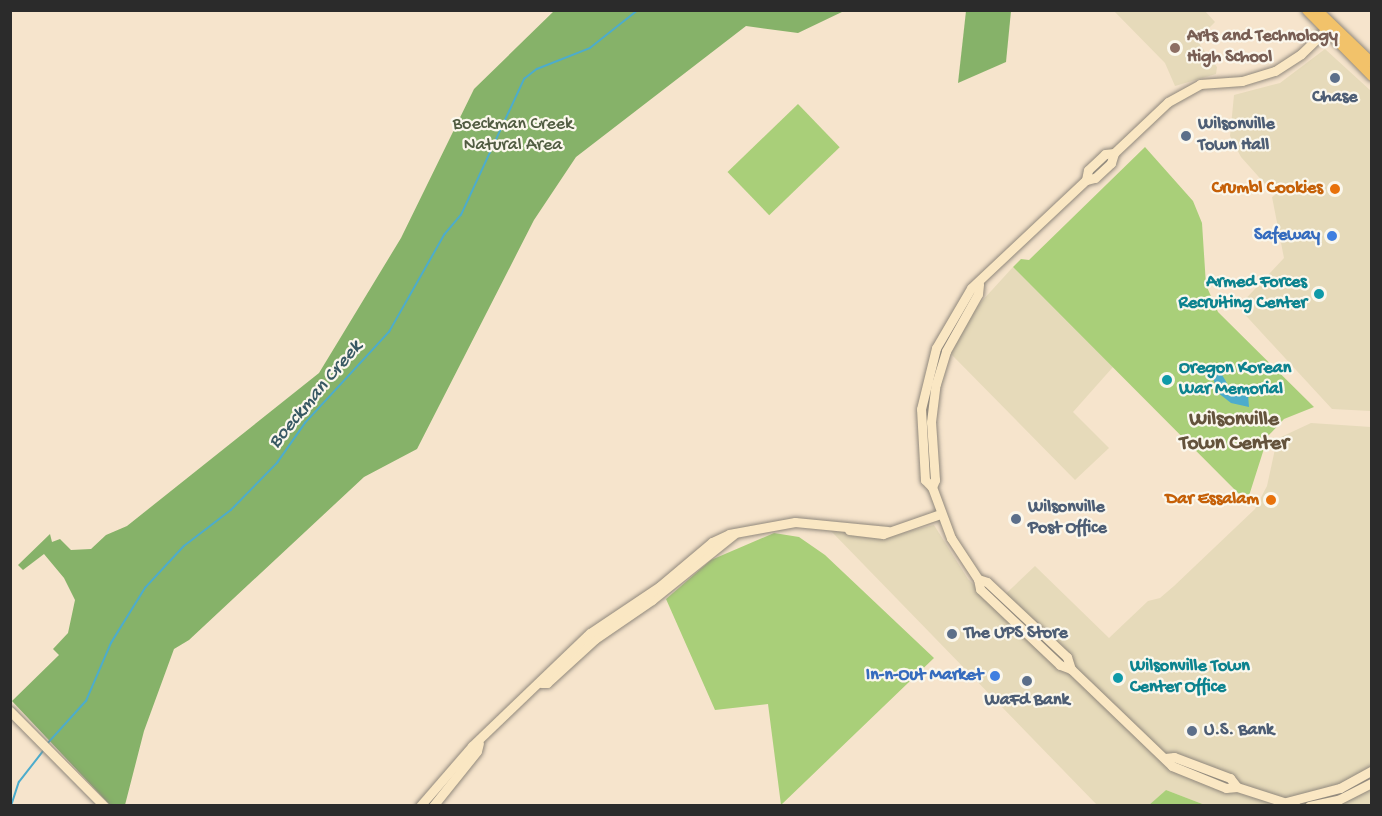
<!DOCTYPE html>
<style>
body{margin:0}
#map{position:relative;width:1382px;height:816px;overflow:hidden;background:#f6e4cc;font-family:"Gochi Hand",sans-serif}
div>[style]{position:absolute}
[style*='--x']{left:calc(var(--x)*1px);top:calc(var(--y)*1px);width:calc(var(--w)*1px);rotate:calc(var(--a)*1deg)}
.built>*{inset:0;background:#e6daba}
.green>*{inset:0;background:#a9cf79;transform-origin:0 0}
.forest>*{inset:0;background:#86b269}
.water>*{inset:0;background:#4daccc}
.stream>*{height:1.5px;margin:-0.75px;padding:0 0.75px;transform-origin:0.75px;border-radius:0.75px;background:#4daccc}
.roads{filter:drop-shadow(0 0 2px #90887c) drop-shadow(0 0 2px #90887c)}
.secondary>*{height:9px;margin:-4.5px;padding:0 4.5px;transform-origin:4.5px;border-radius:4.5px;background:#fae7c3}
.primary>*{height:10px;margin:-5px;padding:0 5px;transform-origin:5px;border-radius:5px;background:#f2c26a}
.dots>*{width:16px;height:16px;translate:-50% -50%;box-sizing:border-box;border:3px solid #fbf7ec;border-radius:50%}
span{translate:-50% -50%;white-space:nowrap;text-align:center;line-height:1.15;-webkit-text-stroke:4.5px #fbf7ec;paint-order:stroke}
.education-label{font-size:18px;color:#785e54;font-weight:700}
.left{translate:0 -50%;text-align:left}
.service-label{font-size:18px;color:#4e5e75;font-weight:700}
.park-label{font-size:18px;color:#515c42}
.food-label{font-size:18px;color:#c56008;font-weight:700}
.right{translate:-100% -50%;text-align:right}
.shop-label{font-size:18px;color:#366cbe;font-weight:700}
.culture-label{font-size:18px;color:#0d838f;font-weight:700}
.water-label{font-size:20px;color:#375863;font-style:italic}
.quarter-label{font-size:21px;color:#64533c;font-weight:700}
.frame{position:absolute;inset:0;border:12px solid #2b2b2b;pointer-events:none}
</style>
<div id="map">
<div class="built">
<i style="clip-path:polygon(1114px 11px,1205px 11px,1215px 22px,1201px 36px,1200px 45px,1217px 67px,1216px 74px,1175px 86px,1165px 63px)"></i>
<i style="clip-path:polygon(1325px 49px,1371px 91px,1371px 411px,1332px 409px,1238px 307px,1284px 258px,1272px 197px,1275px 195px,1241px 157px,1230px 136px,1234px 95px,1280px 83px)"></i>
<i style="clip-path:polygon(1013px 267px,1113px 367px,1073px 412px,1109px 448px,1075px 480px,951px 354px,971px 313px)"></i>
<i style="clip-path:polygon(1311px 423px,1371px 427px,1371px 805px,1205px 805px,1166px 790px,1149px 805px,1097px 805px,831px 531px,886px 537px,934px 525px,968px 579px,994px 605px,1035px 566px,1109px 638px,1148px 601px,1160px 598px,1174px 586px,1255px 509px,1267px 486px,1275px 449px,1281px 437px)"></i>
</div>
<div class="green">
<i style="left:798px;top:104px;width:60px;height:98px;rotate:46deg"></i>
<i style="clip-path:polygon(1145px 147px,1193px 201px,1202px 223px,1206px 285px,1218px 312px,1314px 407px,1284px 419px,1268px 436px,1247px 502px,1013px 267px,1021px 259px,1029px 260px)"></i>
<i style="clip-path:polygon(774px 533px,799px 537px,825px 555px,934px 658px,781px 805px,768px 704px,715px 710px,666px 599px,711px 560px)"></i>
<i style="clip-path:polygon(1166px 790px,1205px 805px,1149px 805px)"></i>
</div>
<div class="forest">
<i style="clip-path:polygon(555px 10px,844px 11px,798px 33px,746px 26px,576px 157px,534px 220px,417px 449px,364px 477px,189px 640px,174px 649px,144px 731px,125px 805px,110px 805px,12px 701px,59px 655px,53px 649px,68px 633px,75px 600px,64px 578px,44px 554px,23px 570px,18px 565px,50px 534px,52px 542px,60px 539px,71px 550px,91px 549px,106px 535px,127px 526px,319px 373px,401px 238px,474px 89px)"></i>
<i style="clip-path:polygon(966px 11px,1011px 11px,1006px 62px,958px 83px)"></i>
</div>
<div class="water">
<i style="clip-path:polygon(1221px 373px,1232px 392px,1248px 394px,1249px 407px,1231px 403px,1217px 392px,1212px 374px)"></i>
</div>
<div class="stream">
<i style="--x:48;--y:743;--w:57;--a:-47.9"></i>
<i style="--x:86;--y:701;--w:63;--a:-66.7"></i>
<i style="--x:111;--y:643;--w:65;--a:-58.3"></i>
<i style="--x:145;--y:588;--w:57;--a:-47.1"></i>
<i style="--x:184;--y:546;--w:59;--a:-37.5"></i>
<i style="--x:231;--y:510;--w:66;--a:-45.6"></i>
<i style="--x:277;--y:463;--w:49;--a:-55"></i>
<i style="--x:305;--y:423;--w:124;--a:-47.3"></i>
<i style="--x:389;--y:332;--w:112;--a:-60.4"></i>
<i style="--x:444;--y:235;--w:26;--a:-50"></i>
<i style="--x:461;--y:215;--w:150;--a:-65.1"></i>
<i style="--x:524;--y:79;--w:16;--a:-38"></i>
<i style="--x:537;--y:69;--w:57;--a:-21.6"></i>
<i style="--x:590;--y:48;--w:61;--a:-38.4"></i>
<i style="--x:11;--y:806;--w:25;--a:-72"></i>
<i style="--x:19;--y:782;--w:41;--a:-52"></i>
</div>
<div class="roads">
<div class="secondary">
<i style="--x:1086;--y:180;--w:10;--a:-79"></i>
<i style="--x:1088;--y:170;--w:23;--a:-43"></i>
<i style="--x:1105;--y:154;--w:9;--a:-6"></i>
<i style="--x:932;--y:487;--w:8;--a:-67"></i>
<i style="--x:935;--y:480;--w:58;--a:-93.9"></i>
<i style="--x:931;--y:422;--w:38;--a:-83"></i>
<i style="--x:936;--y:384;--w:34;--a:-73"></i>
<i style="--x:946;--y:351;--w:65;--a:-60.7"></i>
<i style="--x:978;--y:294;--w:10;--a:-84"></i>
<i style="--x:849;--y:530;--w:34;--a:7"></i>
<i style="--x:883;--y:534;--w:60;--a:-19.3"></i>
<i style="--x:978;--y:579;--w:9;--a:18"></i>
<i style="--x:987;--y:582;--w:110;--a:43.2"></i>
<i style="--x:1067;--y:657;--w:13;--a:72"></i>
<i style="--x:1071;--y:669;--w:140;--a:43.8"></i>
<i style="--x:1172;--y:766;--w:58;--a:22.2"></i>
<i style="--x:1226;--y:788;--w:11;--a:-5"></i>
<i style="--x:1237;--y:787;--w:62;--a:17.9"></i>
<i style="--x:1071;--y:669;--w:12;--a:-160"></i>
<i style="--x:1060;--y:665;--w:110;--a:-136.5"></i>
<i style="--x:980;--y:589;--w:10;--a:-101"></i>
<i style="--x:978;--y:579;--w:49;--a:-123.4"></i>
<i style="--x:951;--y:538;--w:54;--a:-110.4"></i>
<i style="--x:932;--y:487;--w:10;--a:-135"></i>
<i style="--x:925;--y:480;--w:71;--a:-93.2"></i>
<i style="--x:921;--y:409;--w:63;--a:-76.2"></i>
<i style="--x:936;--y:348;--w:69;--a:-59.7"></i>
<i style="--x:971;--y:288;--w:158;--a:-43.2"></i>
<i style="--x:1086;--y:180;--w:9;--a:-13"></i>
<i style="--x:1095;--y:178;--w:22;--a:-43"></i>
<i style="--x:1111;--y:163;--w:10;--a:-73"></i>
<i style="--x:1114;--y:153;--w:74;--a:-43.4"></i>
<i style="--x:1168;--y:102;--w:37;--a:-29"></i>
<i style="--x:1200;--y:84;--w:42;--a:-4.1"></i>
<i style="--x:1242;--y:81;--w:34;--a:-17"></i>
<i style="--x:1275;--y:71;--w:31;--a:-33"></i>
<i style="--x:1301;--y:54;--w:40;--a:-44"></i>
<i style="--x:541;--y:683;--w:6;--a:0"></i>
<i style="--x:547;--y:683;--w:65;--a:-42.5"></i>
<i style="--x:595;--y:639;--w:69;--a:-34.4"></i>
<i style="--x:652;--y:600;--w:105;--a:-38.8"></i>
<i style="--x:10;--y:711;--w:134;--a:45.3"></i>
<i style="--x:1165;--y:758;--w:9;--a:-6"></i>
<i style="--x:1174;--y:757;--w:60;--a:20.6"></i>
<i style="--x:1230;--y:778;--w:11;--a:52"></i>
<i style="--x:1286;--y:802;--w:56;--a:-14.5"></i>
<i style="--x:1340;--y:788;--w:37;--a:-29"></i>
<i style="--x:420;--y:806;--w:79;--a:-49.1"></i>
<i style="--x:472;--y:746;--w:163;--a:-43.8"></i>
<i style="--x:590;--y:633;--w:84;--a:-33.9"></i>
<i style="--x:660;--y:586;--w:68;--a:-40.2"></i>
<i style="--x:712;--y:542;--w:19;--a:-25"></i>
<i style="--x:729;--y:534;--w:67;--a:-10.3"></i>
<i style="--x:795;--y:522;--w:93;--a:5.5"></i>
<i style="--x:433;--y:806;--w:70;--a:-51.3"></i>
<i style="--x:477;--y:751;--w:8;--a:-76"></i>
<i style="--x:1309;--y:806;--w:30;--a:-12"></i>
<i style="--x:1338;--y:800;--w:38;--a:-27"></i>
</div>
<div class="primary">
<i style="--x:1307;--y:10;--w:93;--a:45.4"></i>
<i style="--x:1318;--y:11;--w:75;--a:43.9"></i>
</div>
</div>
<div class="dots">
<i style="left:1175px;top:48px;background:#8d6e63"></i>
<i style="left:1335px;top:78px;background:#5c6f8a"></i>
<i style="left:1186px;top:136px;background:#5c6f8a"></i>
<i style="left:1335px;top:189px;background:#e8710a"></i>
<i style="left:1332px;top:236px;background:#3f7fe0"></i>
<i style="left:1319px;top:294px;background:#0f9aa8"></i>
<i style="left:1167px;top:380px;background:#0f9aa8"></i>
<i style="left:1271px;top:500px;background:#e8710a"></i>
<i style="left:1016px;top:519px;background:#5c6f8a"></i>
<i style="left:952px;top:634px;background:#5c6f8a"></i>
<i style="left:995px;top:676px;background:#3f7fe0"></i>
<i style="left:1118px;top:678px;background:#0f9aa8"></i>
<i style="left:1027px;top:681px;background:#5c6f8a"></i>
<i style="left:1192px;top:731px;background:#5c6f8a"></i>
</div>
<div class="education-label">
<span class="left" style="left:1187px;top:48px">Arts and Technology<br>High School</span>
</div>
<div class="service-label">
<span style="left:1335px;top:98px">Chase</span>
<span class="left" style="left:1198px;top:136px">Wilsonville<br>Town Hall</span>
<span class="left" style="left:1028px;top:519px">Wilsonville<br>Post Office</span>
<span class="left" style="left:964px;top:634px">The UPS Store</span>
<span style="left:1027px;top:701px">WaFd Bank</span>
<span class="left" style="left:1204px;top:731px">U.S. Bank</span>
</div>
<div class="park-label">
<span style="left:513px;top:136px">Boeckman Creek<br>Natural Area</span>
</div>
<div class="food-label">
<span class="right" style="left:1323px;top:189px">Crumbl Cookies</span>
<span class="right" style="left:1259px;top:500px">Dar Essalam</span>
</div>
<div class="shop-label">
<span class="right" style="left:1320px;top:236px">Safeway</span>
<span class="right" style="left:983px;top:676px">In-n-Out Market</span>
</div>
<div class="culture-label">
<span class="right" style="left:1307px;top:294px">Armed Forces<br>Recruiting Center</span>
<span class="left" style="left:1179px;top:380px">Oregon Korean<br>War Memorial</span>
<span class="left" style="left:1130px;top:678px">Wilsonville Town<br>Center Office</span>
</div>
<div class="water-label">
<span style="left:316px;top:395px;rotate:-50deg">Boeckman Creek</span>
</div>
<div class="quarter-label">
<span style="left:1234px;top:433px">Wilsonville<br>Town Center</span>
</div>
<div class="frame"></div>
</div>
